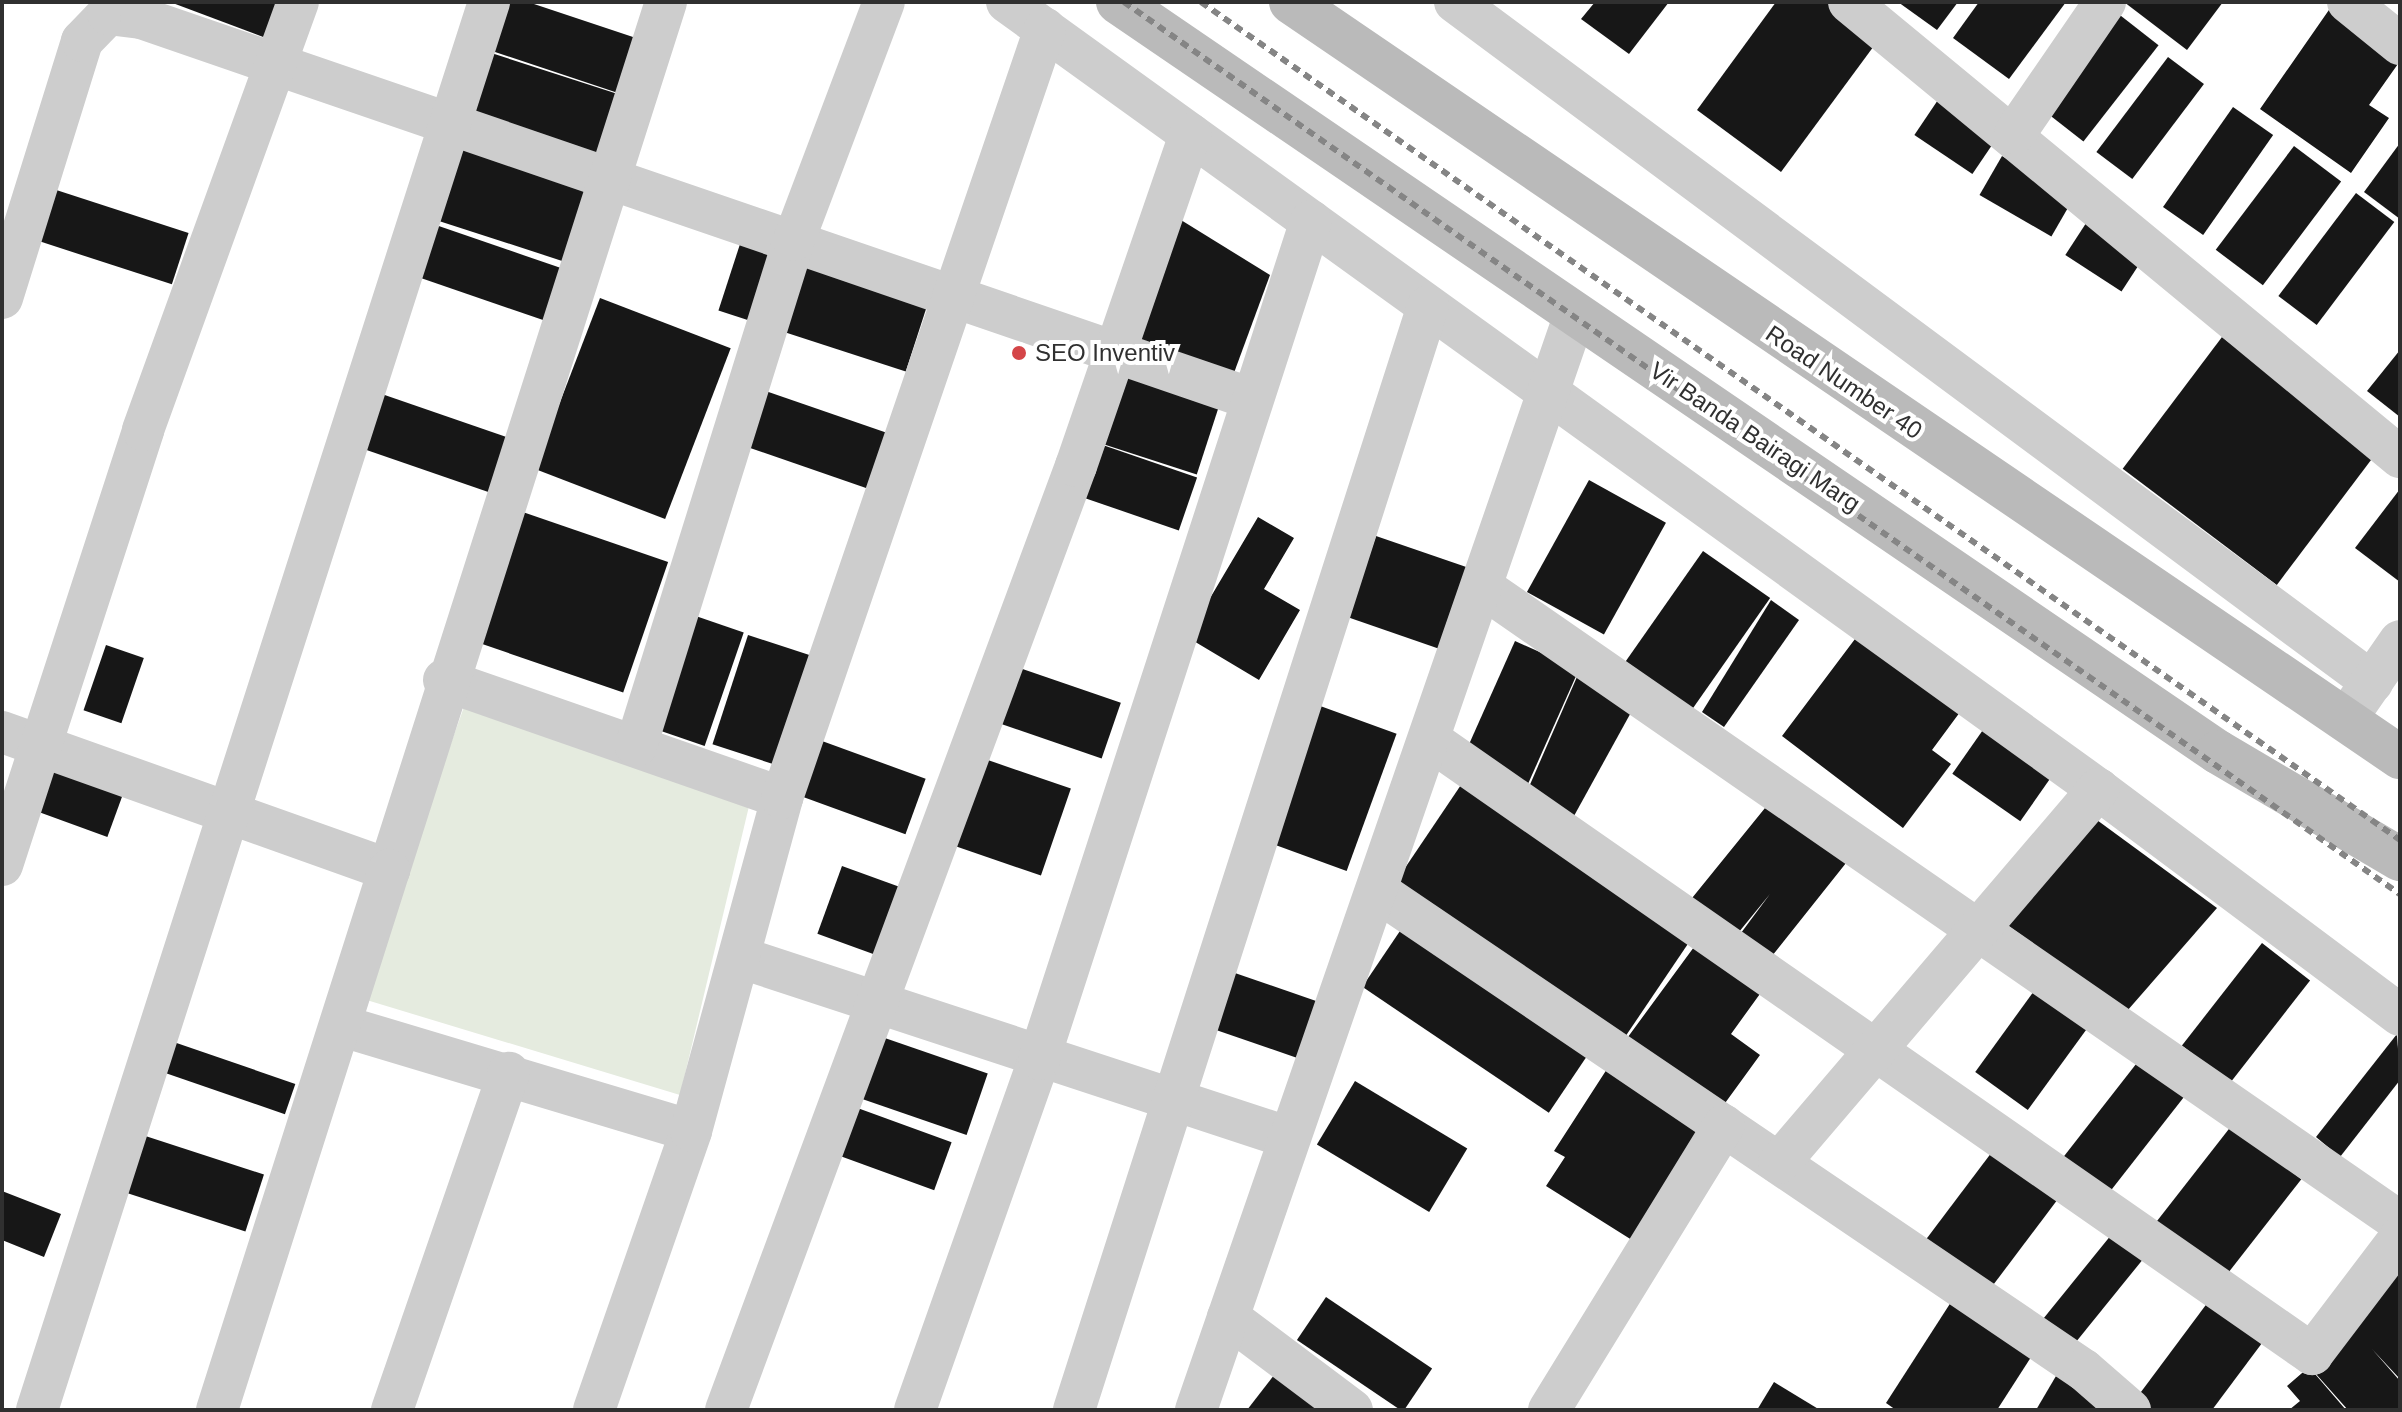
<!DOCTYPE html>
<style>
body{margin:0}
#map{position:relative;width:2402px;height:1412px;overflow:hidden;background:#fff;font-family:Arial,sans-serif}
div>[style]{position:absolute}
[style*='--x']{left:calc(var(--x)*1px);top:calc(var(--y)*1px);width:calc(var(--w)*1px);rotate:calc(var(--a)*1deg)}
.green>*{inset:0;background:#e5ebdf}
.building>*{inset:0;background:#171717;transform-origin:0 0}
.street>*{height:42px;margin:-21px;padding:0 21px;transform-origin:21px;border-radius:21px;background:#cdcdcd}
.secondary>*{height:44px;margin:-22px;padding:0 22px;transform-origin:22px;border-radius:22px;background:#bababa}
.rail>*{height:6px;margin-top:-3px;transform-origin:0;background:repeating-linear-gradient(90deg,#858585 0 8px,transparent 0 14px)}
.dots>*{width:22px;height:22px;translate:-50% -50%;box-sizing:border-box;border:4px solid #fff;border-radius:50%}
span{translate:-50% -50%;white-space:nowrap;text-align:center;line-height:1.15;-webkit-text-stroke:8px #fff;paint-order:stroke}
.poi-label{font-size:24px;color:#303030}
.left{translate:0 -50%;text-align:left}
.street-label{font-size:24px;color:#303030}
.frame{position:absolute;inset:0;border:4px solid #303030;pointer-events:none}
</style>
<div id="map">
<div class="green">
<i style="clip-path:polygon(475px 676px,750px 802px,680px 1095px,360px 998px)"></i>
</div>
<div class="building">
<i style="clip-path:polygon(170px 2px,294px 2px,279px 43px)"></i>
<i style="clip-path:polygon(498px 2px,528px 2px,639px 39px,621px 94px,483px 48px)"></i>
<i style="clip-path:polygon(1595px 2px,1669px 2px,1629px 54px,1581px 19px)"></i>
<i style="clip-path:polygon(1776px 2px,1837px 2px,1882px 35px,1781px 172px,1697px 110px)"></i>
<i style="clip-path:polygon(1898px 2px,1958px 2px,1937px 30px)"></i>
<i style="clip-path:polygon(1979px 2px,2066px 2px,2009px 79px,1953px 38px)"></i>
<i style="clip-path:polygon(2124px 2px,2223px 2px,2187px 50px)"></i>
<i style="clip-path:polygon(2331px 7px,2400px 61px,2369px 105px,2389px 118px,2351px 173px,2260px 109px)"></i>
<i style="left:2116px;top:12px;width:54px;height:122px;rotate:38deg"></i>
<i style="left:482px;top:50px;width:146px;height:70px;rotate:18deg"></i>
<i style="left:2168px;top:57px;width:45px;height:119px;rotate:37deg"></i>
<i style="left:1944px;top:91px;width:70px;height:53px;rotate:34deg"></i>
<i style="left:2233px;top:107px;width:49px;height:122px;rotate:35deg"></i>
<i style="clip-path:polygon(2400px 143px,2400px 219px,2364px 192px)"></i>
<i style="left:461px;top:145px;width:136px;height:79px;rotate:18deg"></i>
<i style="left:2294px;top:146px;width:59px;height:130px;rotate:37deg"></i>
<i style="left:2002px;top:156px;width:83px;height:45px;rotate:30deg"></i>
<i style="left:44px;top:186px;width:152px;height:54px;rotate:18deg"></i>
<i style="left:2356px;top:193px;width:48px;height:129px;rotate:37deg"></i>
<i style="clip-path:polygon(1168px 212px,1270px 275px,1231px 381px,1124px 341px)"></i>
<i style="left:2092px;top:214px;width:67px;height:49px;rotate:33deg"></i>
<i style="left:430px;top:223px;width:147px;height:55px;rotate:19deg"></i>
<i style="left:741px;top:241px;width:42px;height:73px;rotate:18deg"></i>
<i style="left:797px;top:253px;width:140px;height:79px;rotate:18deg"></i>
<i style="left:600px;top:298px;width:140px;height:183px;rotate:21deg"></i>
<i style="left:2222px;top:337px;width:193px;height:165px;rotate:37deg"></i>
<i style="clip-path:polygon(2400px 350px,2400px 417px,2367px 391px)"></i>
<i style="left:1115px;top:367px;width:111px;height:77px;rotate:18deg"></i>
<i style="left:757px;top:388px;width:144px;height:59px;rotate:19deg"></i>
<i style="left:376px;top:392px;width:141px;height:58px;rotate:19deg"></i>
<i style="left:1094px;top:442px;width:109px;height:56px;rotate:19deg"></i>
<i style="left:1589px;top:480px;width:88px;height:128px;rotate:29deg"></i>
<i style="clip-path:polygon(2400px 489px,2400px 582px,2355px 548px)"></i>
<i style="left:514px;top:509px;width:163px;height:138px;rotate:19deg"></i>
<i style="clip-path:polygon(1258px 517px,1294px 538px,1264px 589px,1300px 610px,1259px 680px,1187px 637px)"></i>
<i style="left:1376px;top:536px;width:97px;height:86px;rotate:19deg"></i>
<i style="left:1703px;top:551px;width:82px;height:135px;rotate:35deg"></i>
<i style="clip-path:polygon(1771px 600px,1799px 620px,1724px 727px,1702px 712px)"></i>
<i style="left:687px;top:613px;width:60px;height:120px;rotate:19deg"></i>
<i style="clip-path:polygon(1861px 631px,1963px 708px,1932px 750px,1951px 764px,1903px 828px,1782px 736px)"></i>
<i style="left:748px;top:635px;width:79px;height:115px;rotate:18deg"></i>
<i style="left:1515px;top:641px;width:70px;height:127px;rotate:24deg"></i>
<i style="left:106px;top:645px;width:40px;height:69px;rotate:19deg"></i>
<i style="left:1014px;top:666px;width:113px;height:59px;rotate:19deg"></i>
<i style="clip-path:polygon(1580px 670px,1634px 707px,1569px 825px,1525px 796px)"></i>
<i style="left:1312px;top:703px;width:90px;height:146px;rotate:20deg"></i>
<i style="left:1985px;top:727px;width:83px;height:57px;rotate:35deg"></i>
<i style="left:811px;top:737px;width:122px;height:59px;rotate:20deg"></i>
<i style="left:61px;top:751px;width:73px;height:65px;rotate:20deg"></i>
<i style="left:982px;top:758px;width:94px;height:92px;rotate:19deg"></i>
<i style="left:1469px;top:773px;width:277px;height:135px;rotate:34deg"></i>
<i style="clip-path:polygon(1765px 808px,1850px 858px,1768px 961px,1738px 937px,1770px 894px,1734px 938px,1688px 903px)"></i>
<i style="clip-path:polygon(2086px 812px,2217px 908px,2127px 1011px,1996px 917px)"></i>
<i style="left:842px;top:866px;width:66px;height:72px;rotate:20deg"></i>
<i style="left:1402px;top:928px;width:225px;height:71px;rotate:34deg"></i>
<i style="clip-path:polygon(1705px 932px,1770px 980px,1731px 1034px,1760px 1055px,1720px 1110px,1625px 1041px)"></i>
<i style="left:2262px;top:943px;width:61px;height:130px;rotate:38deg"></i>
<i style="left:1232px;top:972px;width:92px;height:60px;rotate:19deg"></i>
<i style="left:2034px;top:991px;width:65px;height:100px;rotate:36deg"></i>
<i style="clip-path:polygon(2397px 1034px,2400px 1080px,2340px 1157px,2316px 1137px)"></i>
<i style="left:879px;top:1036px;width:115px;height:65px;rotate:19deg"></i>
<i style="left:162px;top:1038px;width:141px;height:32px;rotate:19deg"></i>
<i style="left:2140px;top:1059px;width:58px;height:133px;rotate:38deg"></i>
<i style="clip-path:polygon(1607px 1069px,1714px 1137px,1643px 1247px,1546px 1186px,1565px 1157px,1554px 1151px)"></i>
<i style="left:1355px;top:1081px;width:131px;height:74px;rotate:31deg"></i>
<i style="left:852px;top:1106px;width:106px;height:51px;rotate:20deg"></i>
<i style="left:2232px;top:1125px;width:88px;height:131px;rotate:38deg"></i>
<i style="left:127px;top:1130px;width:144px;height:60px;rotate:18deg"></i>
<i style="left:2001px;top:1140px;width:81px;height:130px;rotate:37deg"></i>
<i style="clip-path:polygon(2px 1191px,61px 1214px,44px 1257px,2px 1240px)"></i>
<i style="left:2120px;top:1224px;width:40px;height:130px;rotate:39deg"></i>
<i style="clip-path:polygon(2386px 1260px,2400px 1275px,2400px 1379px,2372px 1349px,2400px 1381px,2400px 1410px,2348px 1410px,2308px 1365px)"></i>
<i style="clip-path:polygon(2214px 1294px,2268px 1335px,2212px 1410px,2149px 1410px,2135px 1400px)"></i>
<i style="left:1326px;top:1297px;width:128px;height:52px;rotate:34deg"></i>
<i style="clip-path:polygon(1953px 1299px,2035px 1351px,1997px 1410px,1896px 1410px,1886px 1403px)"></i>
<i style="clip-path:polygon(2309px 1367px,2346px 1410px,2289px 1410px,2300px 1401px,2287px 1386px)"></i>
<i style="clip-path:polygon(1278px 1370px,1332px 1410px,1247px 1410px)"></i>
<i style="clip-path:polygon(2056px 1376px,2114px 1410px,2036px 1410px)"></i>
<i style="clip-path:polygon(1774px 1382px,1820px 1410px,1757px 1410px)"></i>
</div>
<div class="street">
<i style="--x:1007;--y:2;--w:1345;--a:35.81"></i>
<i style="--x:2098;--y:789;--w:377;--a:36.8"></i>
<i style="--x:1455;--y:2;--w:1142;--a:36.56"></i>
<i style="--x:1849;--y:2;--w:715;--a:39.55"></i>
<i style="--x:2348;--y:2;--w:67;--a:38.9"></i>
<i style="--x:2015;--y:133;--w:159;--a:-55.5"></i>
<i style="--x:2;--y:298;--w:269;--a:-72.7"></i>
<i style="--x:82;--y:41;--w:37;--a:-46"></i>
<i style="--x:108;--y:14;--w:33;--a:7"></i>
<i style="--x:141;--y:18;--w:1171;--a:18.93"></i>
<i style="--x:1485;--y:589;--w:1113;--a:34.68"></i>
<i style="--x:444;--y:680;--w:358;--a:19.2"></i>
<i style="--x:2355;--y:706;--w:79;--a:-55.3"></i>
<i style="--x:2;--y:732;--w:411;--a:19.6"></i>
<i style="--x:389;--y:870;--w:911;--a:-72.3"></i>
<i style="--x:1430;--y:740;--w:1075;--a:34.84"></i>
<i style="--x:2312;--y:1354;--w:146;--a:-52.8"></i>
<i style="--x:636;--y:746;--w:530;--a:-72.66"></i>
<i style="--x:794;--y:240;--w:254;--a:-69.3"></i>
<i style="--x:2;--y:865;--w:457;--a:-72"></i>
<i style="--x:143;--y:430;--w:455;--a:-70.1"></i>
<i style="--x:1377;--y:891;--w:854;--a:34.12"></i>
<i style="--x:2084;--y:1370;--w:61;--a:41"></i>
<i style="--x:742;--y:958;--w:574;--a:18.18"></i>
<i style="--x:342;--y:1026;--w:364;--a:16.7"></i>
<i style="--x:1779;--y:1163;--w:492;--a:-49.5"></i>
<i style="--x:1228;--y:1317;--w:155;--a:36.9"></i>
<i style="--x:37;--y:1410;--w:1479;--a:-72.2"></i>
<i style="--x:217;--y:1410;--w:567;--a:-72.33"></i>
<i style="--x:392;--y:1410;--w:357;--a:-70.9"></i>
<i style="--x:594;--y:1410;--w:295;--a:-70.8"></i>
<i style="--x:691;--y:1131;--w:345;--a:-74.7"></i>
<i style="--x:782;--y:798;--w:813;--a:-71.12"></i>
<i style="--x:726;--y:1410;--w:1007;--a:-69.66"></i>
<i style="--x:1076;--y:466;--w:351;--a:-71"></i>
<i style="--x:915;--y:1410;--w:372;--a:-70.5"></i>
<i style="--x:1039;--y:1059;--w:881;--a:-72.02"></i>
<i style="--x:1074;--y:1410;--w:1159;--a:-72.22"></i>
<i style="--x:1196;--y:1410;--w:1160;--a:-70.92"></i>
<i style="--x:1549;--y:1410;--w:334;--a:-58.4"></i>
</div>
<div class="secondary">
<i style="--x:1118;--y:2;--w:1331;--a:34.29"></i>
<i style="--x:2218;--y:752;--w:211;--a:30.5"></i>
<i style="--x:1291;--y:2;--w:1342;--a:34.25"></i>
</div>
<div class="rail">
<i style="--x:1124;--y:2;--w:1557;--a:34.96"></i>
<i style="--x:1201;--y:2;--w:1463;--a:34.95"></i>
</div>
<div class="dots">
<i style="left:1019px;top:353px;background:#d44548"></i>
</div>
<div class="poi-label">
<span class="left" style="left:1035px;top:353px">SEO Inventiv</span>
</div>
<div class="street-label">
<span style="left:1844px;top:382px;rotate:34deg">Road Number 40</span>
<span style="left:1755px;top:437px;rotate:34deg">Vir Banda Bairagi Marg</span>
</div>
<div class="frame"></div>
</div>
